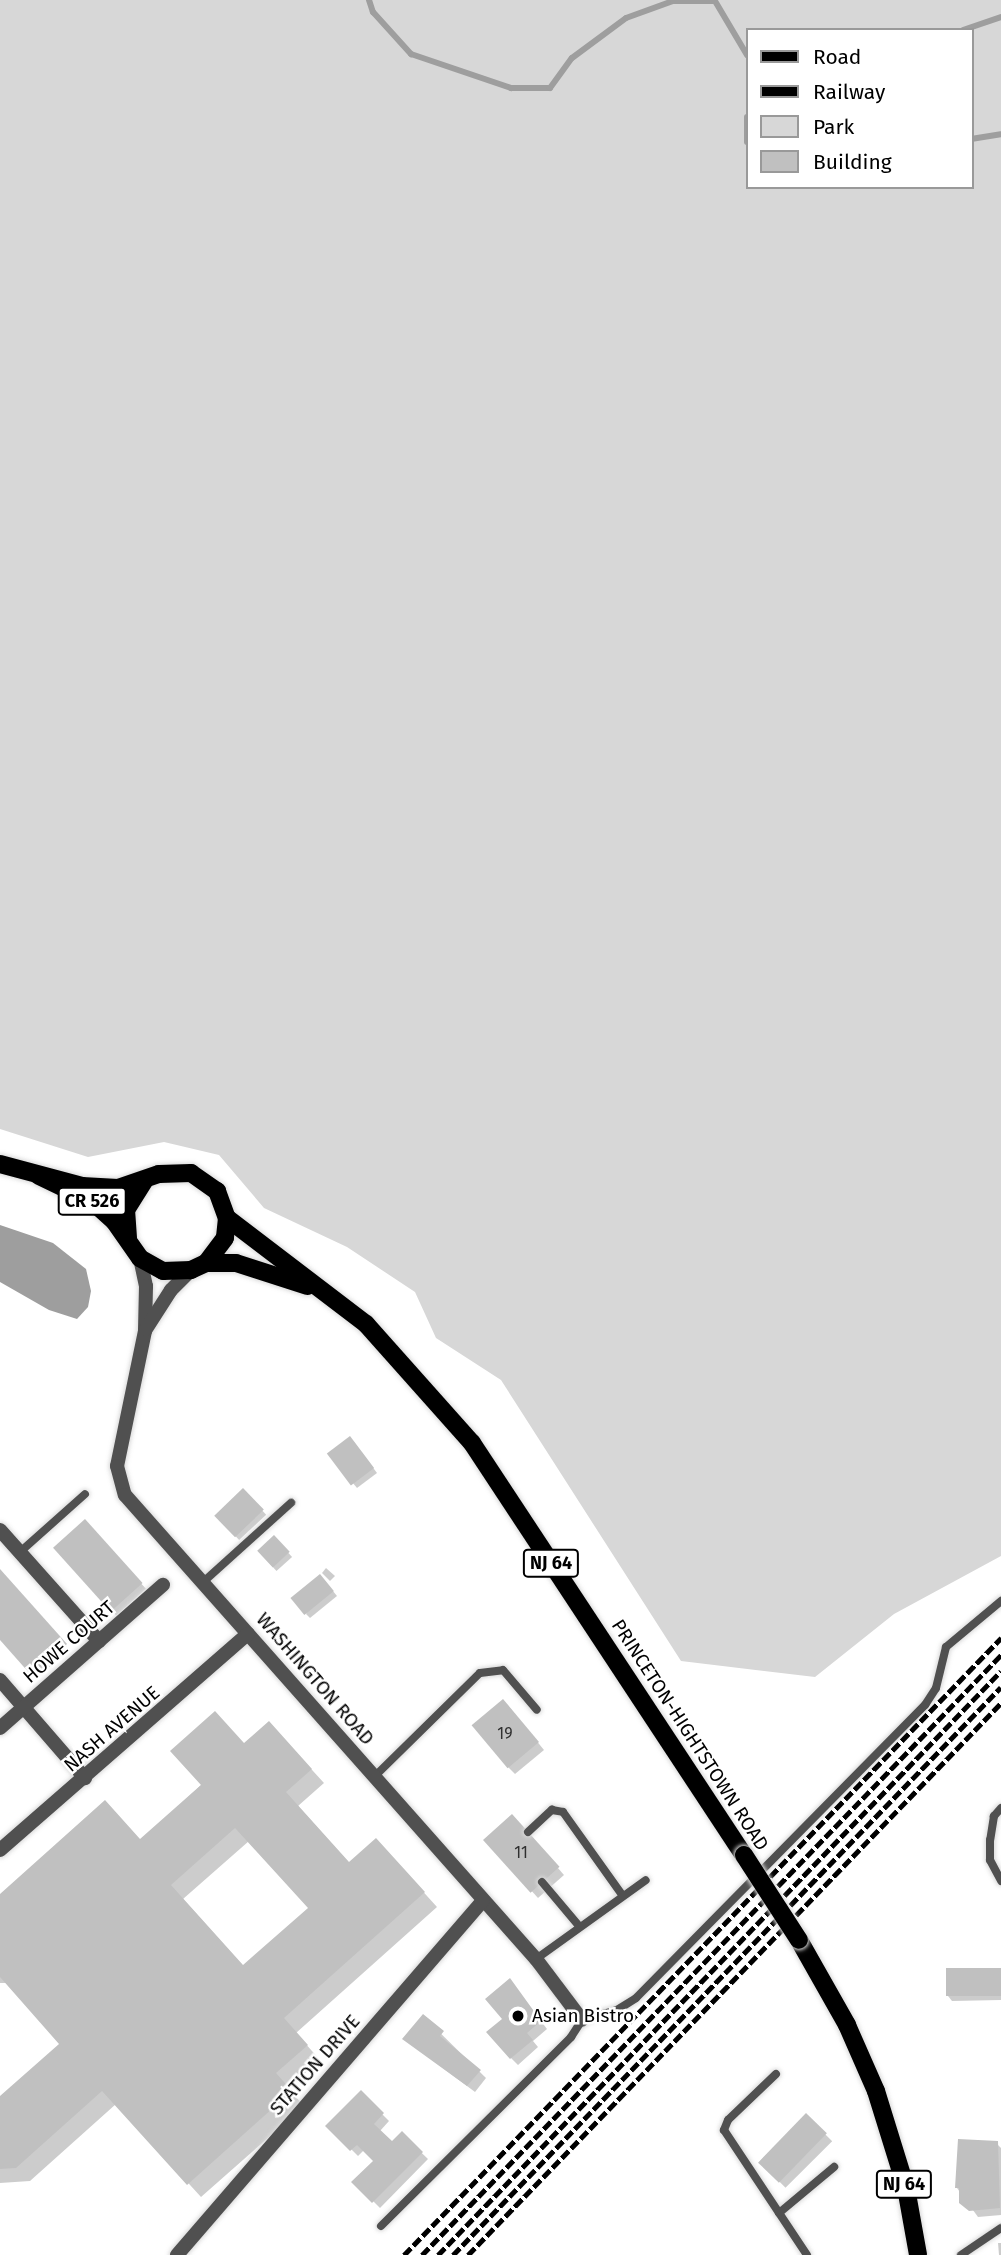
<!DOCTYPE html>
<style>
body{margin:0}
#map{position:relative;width:1001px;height:2255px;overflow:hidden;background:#fff;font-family:"Fira Sans",sans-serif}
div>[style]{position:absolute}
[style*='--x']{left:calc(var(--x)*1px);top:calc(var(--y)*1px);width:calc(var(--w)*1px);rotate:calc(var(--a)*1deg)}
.green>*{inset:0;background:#d7d7d7}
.water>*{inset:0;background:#9e9e9e}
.shadow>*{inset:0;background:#0003;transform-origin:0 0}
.stream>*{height:6px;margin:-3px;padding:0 3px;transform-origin:3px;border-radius:3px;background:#9e9e9e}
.building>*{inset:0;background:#c0c0c0;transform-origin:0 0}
.roads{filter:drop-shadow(0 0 2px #dbdbdb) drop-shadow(0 0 2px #dbdbdb)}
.lane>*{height:8px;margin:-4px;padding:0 4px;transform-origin:4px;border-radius:4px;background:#505050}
.street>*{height:14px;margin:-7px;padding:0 7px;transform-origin:7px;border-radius:7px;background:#505050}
.primary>*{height:18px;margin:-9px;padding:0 9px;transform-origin:9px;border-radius:9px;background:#000}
.rail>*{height:5px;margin-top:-2.5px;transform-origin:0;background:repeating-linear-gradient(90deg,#000 0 10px,transparent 0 13.5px)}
.bridges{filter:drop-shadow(0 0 2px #dbdbdb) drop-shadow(0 0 2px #dbdbdb)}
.primary-bridge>*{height:18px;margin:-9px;padding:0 9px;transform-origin:9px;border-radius:9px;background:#000}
.dots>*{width:19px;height:19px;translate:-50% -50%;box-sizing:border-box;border:4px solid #fff;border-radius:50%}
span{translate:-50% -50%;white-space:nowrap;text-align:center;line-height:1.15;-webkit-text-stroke:5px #fff;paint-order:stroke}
.number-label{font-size:16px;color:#303030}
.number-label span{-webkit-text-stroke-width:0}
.shield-label span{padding:2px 5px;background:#fff;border:2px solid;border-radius:5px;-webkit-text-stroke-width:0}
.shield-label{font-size:18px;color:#000;font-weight:700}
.street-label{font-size:19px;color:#000}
.poi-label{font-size:19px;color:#000}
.left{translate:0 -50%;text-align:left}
.legend{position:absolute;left:746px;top:28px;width:228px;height:161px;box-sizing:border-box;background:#fff;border:2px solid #999;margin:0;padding:9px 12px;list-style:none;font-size:21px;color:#000}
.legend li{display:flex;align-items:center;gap:14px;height:35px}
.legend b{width:35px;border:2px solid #999}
</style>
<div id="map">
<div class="green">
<i style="clip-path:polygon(evenodd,0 0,1001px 0,1001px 1556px,894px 1614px,815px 1677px,681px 1661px,501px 1380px,436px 1338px,415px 1292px,347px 1247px,264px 1208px,219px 1155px,164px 1142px,88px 1157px,0 1129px,0 0,747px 30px,971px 30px,971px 187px,747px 187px,747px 30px)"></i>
</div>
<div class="water">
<i style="clip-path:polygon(0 1225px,53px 1243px,86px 1269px,91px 1291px,88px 1307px,77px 1319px,49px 1310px,0 1282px)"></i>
</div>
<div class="shadow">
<i style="clip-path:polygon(354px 1442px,377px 1473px,357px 1488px,329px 1454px)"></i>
<i style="left:243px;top:1490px;width:34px;height:37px;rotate:47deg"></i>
<i style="left:85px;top:1521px;width:91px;height:40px;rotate:48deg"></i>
<i style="left:274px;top:1537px;width:27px;height:21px;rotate:48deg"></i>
<i style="clip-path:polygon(326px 1568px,335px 1576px,330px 1581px,322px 1573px)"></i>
<i style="clip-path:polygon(0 1571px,69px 1649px,37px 1678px,0 1638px)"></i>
<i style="clip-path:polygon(324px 1580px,337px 1596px,310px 1618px,306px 1614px)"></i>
<i style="clip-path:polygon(510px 1708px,544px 1750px,515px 1774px,508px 1767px)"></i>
<i style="clip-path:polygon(evenodd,282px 1737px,324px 1783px,298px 1806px,350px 1864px,389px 1854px,437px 1907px,296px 2033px,320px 2060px,288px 2088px,304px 2106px,201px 2197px,116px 2104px,30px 2181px,0 2183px,0 2098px,62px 2044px,7px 1983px,0 1983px,0 1896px,141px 1841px,244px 1745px,282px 1737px,249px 1841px,310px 1908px,244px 1967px,183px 1899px,249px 1841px)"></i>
<i style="clip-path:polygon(519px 1823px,564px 1875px,538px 1898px,486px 1840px)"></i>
<i style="clip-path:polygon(1001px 1970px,1001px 2000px,952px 2001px,948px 1996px)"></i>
<i style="clip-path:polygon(510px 1980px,547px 2029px,533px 2041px,538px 2047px,518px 2065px,511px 2058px,504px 2019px)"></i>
<i style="clip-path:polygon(423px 2016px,486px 2078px,475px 2092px,404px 2039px)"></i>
<i style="clip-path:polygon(361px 2093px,389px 2121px,380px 2131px,392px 2144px,402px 2134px,428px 2159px,380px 2208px,354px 2182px,375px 2161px,364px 2150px,358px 2156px,328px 2126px)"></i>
<i style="left:806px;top:2115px;width:37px;height:66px;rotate:45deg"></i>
<i style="clip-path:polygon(994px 2141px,1001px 2148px,1001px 2215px,978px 2217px,957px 2188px)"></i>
<i style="clip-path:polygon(998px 2243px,1001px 2243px,1001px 2255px,999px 2255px)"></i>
</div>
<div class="stream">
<i style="--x:369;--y:0;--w:13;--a:72"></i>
<i style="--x:373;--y:12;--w:57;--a:47.9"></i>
<i style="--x:411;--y:54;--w:106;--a:18.8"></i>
<i style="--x:511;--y:88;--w:39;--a:0"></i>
<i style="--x:550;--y:88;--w:37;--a:-54"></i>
<i style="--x:572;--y:58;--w:67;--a:-36.5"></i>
<i style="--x:626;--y:18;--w:50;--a:-19.9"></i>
<i style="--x:673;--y:1;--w:42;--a:0"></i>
<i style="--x:715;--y:1;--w:63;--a:59.3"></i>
<i style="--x:963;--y:30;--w:40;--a:-18.9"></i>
<i style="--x:747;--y:117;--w:25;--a:90"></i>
<i style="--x:971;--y:139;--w:30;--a:-9"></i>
</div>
<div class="building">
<i style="left:350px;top:1436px;width:40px;height:29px;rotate:53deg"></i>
<i style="left:243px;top:1488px;width:30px;height:40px;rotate:46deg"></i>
<i style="left:85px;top:1519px;width:86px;height:43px;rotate:48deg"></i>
<i style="left:274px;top:1535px;width:23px;height:23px;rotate:47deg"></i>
<i style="clip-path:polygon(0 1569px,67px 1644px,31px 1675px,0 1640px)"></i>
<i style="left:320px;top:1574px;width:22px;height:38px;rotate:51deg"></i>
<i style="left:503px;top:1699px;width:56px;height:41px;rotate:50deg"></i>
<i style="clip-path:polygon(evenodd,215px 1711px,244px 1743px,269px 1721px,312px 1769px,286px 1792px,349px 1862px,376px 1838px,425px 1892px,284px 2018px,308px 2045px,276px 2073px,292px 2091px,187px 2185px,102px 2091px,16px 2168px,0 2169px,0 2096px,59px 2044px,0 1977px,0 1894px,105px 1800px,140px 1839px,201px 1785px,170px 1751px,215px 1711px,235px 1828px,308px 1908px,243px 1965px,171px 1885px,235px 1828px)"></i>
<i style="left:512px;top:1814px;width:71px;height:39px;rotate:48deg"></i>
<i style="left:1001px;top:1968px;width:28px;height:55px;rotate:90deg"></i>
<i style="clip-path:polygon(510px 1978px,541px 2021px,527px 2033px,533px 2040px,510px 2059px,486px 2032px,502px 2019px,485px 1999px)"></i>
<i style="clip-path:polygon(423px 2014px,444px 2031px,440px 2036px,481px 2070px,467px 2086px,402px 2039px)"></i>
<i style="clip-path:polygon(361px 2090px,384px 2113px,374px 2124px,392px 2141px,402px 2131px,423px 2152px,372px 2203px,351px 2182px,373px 2161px,357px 2145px,350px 2151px,325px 2126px)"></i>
<i style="left:806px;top:2113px;width:29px;height:69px;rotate:44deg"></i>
<i style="clip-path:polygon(958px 2139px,998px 2141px,1000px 2208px,969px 2211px,959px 2203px,959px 2188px,955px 2188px)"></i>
</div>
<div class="roads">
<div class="lane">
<i style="--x:20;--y:1552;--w:87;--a:-41.7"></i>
<i style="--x:202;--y:1583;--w:120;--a:-42"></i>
<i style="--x:374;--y:1777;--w:148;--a:-44.5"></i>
<i style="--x:480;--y:1673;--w:23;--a:-7"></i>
<i style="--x:503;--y:1670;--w:52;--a:49.6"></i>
<i style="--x:1001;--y:1808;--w:11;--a:131"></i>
<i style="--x:994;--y:1816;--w:24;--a:99"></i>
<i style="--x:990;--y:1840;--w:20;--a:90"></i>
<i style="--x:990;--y:1860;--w:24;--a:62"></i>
<i style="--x:528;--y:1832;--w:33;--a:-43"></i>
<i style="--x:552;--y:1810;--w:11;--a:10"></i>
<i style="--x:563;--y:1812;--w:103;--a:54.5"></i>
<i style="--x:542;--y:1882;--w:57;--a:49.9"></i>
<i style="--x:536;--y:1959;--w:135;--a:-35.7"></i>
<i style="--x:776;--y:2074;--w:66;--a:136.2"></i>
<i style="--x:728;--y:2120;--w:11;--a:112"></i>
<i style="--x:724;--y:2130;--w:150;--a:56.4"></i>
<i style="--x:779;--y:2213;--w:72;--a:-39.9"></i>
<i style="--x:381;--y:2226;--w:268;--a:-44.8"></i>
<i style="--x:571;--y:2037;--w:20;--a:-57"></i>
<i style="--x:582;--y:2020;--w:36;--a:-16"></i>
<i style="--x:617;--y:2010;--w:22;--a:-32"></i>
<i style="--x:636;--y:1998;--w:412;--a:-45.4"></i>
<i style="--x:925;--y:1705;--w:20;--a:-57"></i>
<i style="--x:936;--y:1688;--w:42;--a:-76.3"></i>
<i style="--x:946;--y:1647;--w:72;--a:-39.9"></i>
<i style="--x:961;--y:2255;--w:48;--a:-34"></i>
</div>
<div class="street">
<i style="--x:140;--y:1258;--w:29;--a:78"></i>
<i style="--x:146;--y:1286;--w:45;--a:91.3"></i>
<i style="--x:145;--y:1331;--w:138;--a:101.7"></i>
<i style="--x:117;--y:1466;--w:30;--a:75"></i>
<i style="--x:125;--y:1495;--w:620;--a:48.47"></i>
<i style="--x:536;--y:1959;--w:76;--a:53"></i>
<i style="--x:146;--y:1329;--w:46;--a:-57.3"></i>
<i style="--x:171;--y:1290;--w:28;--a:-45"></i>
<i style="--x:0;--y:1530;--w:149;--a:48.3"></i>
<i style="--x:0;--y:1680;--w:130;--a:49.1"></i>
<i style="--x:0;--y:1728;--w:217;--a:-41.3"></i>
<i style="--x:0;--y:1850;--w:329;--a:-41.1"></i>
<i style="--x:177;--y:2255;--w:468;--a:-49.2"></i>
</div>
<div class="primary">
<i style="--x:0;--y:1164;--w:85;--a:15"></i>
<i style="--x:82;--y:1186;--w:36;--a:3"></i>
<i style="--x:118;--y:1188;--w:43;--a:-18.9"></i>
<i style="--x:159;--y:1174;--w:32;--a:-2"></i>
<i style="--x:191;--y:1173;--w:32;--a:35"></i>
<i style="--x:217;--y:1191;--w:29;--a:70"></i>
<i style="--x:227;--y:1218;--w:20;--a:96"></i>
<i style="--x:225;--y:1238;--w:31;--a:127"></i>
<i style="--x:206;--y:1263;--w:17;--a:155"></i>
<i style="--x:191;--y:1270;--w:28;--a:178"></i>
<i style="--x:163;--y:1271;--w:26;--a:-151"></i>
<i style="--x:140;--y:1258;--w:45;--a:-125.1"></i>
<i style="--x:114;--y:1221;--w:28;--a:-138"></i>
<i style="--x:93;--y:1202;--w:60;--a:-154.3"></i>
<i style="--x:227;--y:1218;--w:175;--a:37.3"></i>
<i style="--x:366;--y:1324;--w:159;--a:48.3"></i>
<i style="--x:472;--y:1443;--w:494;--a:56.6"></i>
<i style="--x:128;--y:1238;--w:28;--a:-94"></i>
<i style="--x:126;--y:1210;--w:34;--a:-58"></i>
<i style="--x:206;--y:1263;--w:30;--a:0"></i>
<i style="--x:236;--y:1263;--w:75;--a:17.9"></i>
<i style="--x:799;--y:1940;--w:98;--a:60.5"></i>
<i style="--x:847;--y:2025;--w:72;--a:66.3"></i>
<i style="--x:876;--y:2091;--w:102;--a:72.8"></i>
<i style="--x:906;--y:2188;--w:68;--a:79.8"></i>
</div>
</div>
<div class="rail">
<i style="--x:404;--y:2255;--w:859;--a:-45.94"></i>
<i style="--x:422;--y:2255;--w:834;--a:-46.02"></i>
<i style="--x:438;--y:2255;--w:811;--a:-46.05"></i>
<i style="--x:453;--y:2255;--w:789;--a:-46.03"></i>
<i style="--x:468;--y:2255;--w:767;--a:-46"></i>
</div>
<div class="bridges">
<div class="primary-bridge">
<i style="--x:744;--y:1855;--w:101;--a:57.1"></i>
</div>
</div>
<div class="dots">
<i style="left:518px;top:2016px;background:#000"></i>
</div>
<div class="number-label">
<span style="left:505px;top:1734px">19</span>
<span style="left:521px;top:1853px">11</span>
</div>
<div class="shield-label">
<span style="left:92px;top:1201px">CR 526</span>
<span style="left:551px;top:1563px">NJ 64</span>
<span style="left:904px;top:2184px">NJ 64</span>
</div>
<div class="street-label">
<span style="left:69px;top:1642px;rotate:-41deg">HOWE COURT</span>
<span style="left:315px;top:1679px;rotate:49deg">WASHINGTON ROAD</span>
<span style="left:112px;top:1729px;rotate:-41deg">NASH AVENUE</span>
<span style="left:690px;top:1735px;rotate:57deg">PRINCETON-HIGHTSTOWN ROAD</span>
<span style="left:315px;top:2065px;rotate:-49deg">STATION DRIVE</span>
</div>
<div class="poi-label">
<span class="left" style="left:532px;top:2016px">Asian Bistro</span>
</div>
<ul class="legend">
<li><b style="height:9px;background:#000"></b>Road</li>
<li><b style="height:9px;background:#000"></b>Railway</li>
<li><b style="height:19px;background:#d7d7d7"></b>Park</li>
<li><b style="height:19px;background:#c0c0c0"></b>Building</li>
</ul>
</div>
